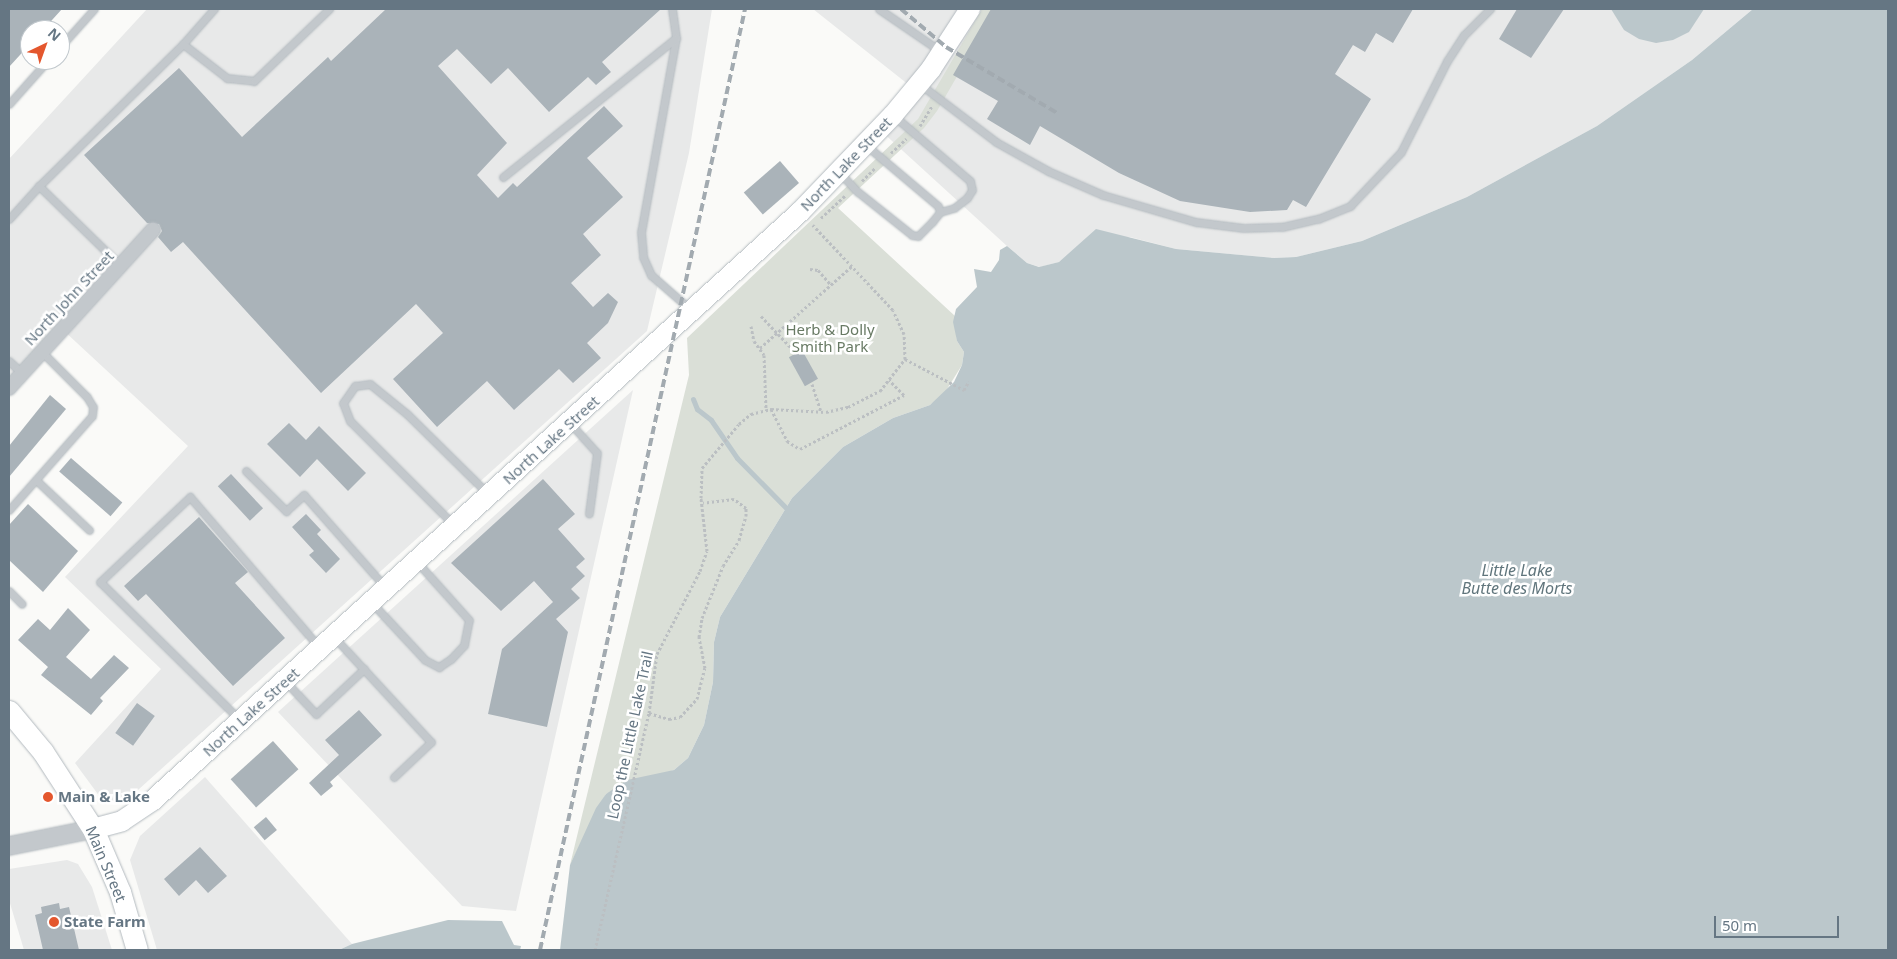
<!DOCTYPE html>
<style>
body{margin:0}
#map{position:relative;width:1897px;height:959px;overflow:hidden;background:#fafaf8;font-family:"Noto Sans",sans-serif}
div>[style]{position:absolute}
[style*='--x']{left:calc(var(--x)*1px);top:calc(var(--y)*1px);width:calc(var(--w)*1px);rotate:calc(var(--a)*1deg)}
.built>*{inset:0;background:#e8e9e9}
.green>*{inset:0;background:#dadfd7}
.water>*{inset:0;background:#bbc7cb}
.stream>*{height:5px;margin:-2.5px;padding:0 2.5px;transform-origin:2.5px;border-radius:2.5px;background:#bbc7cb}
.building>*{inset:0;background:#aab3b9;transform-origin:0 0}
.path>*{height:3px;margin-top:-1.5px;transform-origin:0;background:repeating-linear-gradient(90deg,#bbbfc2 0 2.5px,transparent 0 5px)}
.roads{filter:drop-shadow(0 0 1px #b3babf) drop-shadow(0 0 1px #b3babf)}
.service>*{height:7px;margin:-3.5px;padding:0 3.5px;transform-origin:3.5px;border-radius:3.5px;background:#c3c8cc}
.minor>*{height:14px;margin:-7px;padding:0 7px;transform-origin:7px;border-radius:7px;background:#c3c8cc}
.tertiary>*{height:18px;margin:-9px;padding:0 9px;transform-origin:9px;border-radius:9px;background:#c3c8cc}
.secondary>*{height:20px;margin:-10px;padding:0 10px;transform-origin:10px;border-radius:10px;background:#fff}
.primary>*{height:21px;margin:-10.5px;padding:0 10.5px;transform-origin:10.5px;border-radius:10.5px;background:#fff}
.rail>*{height:4px;margin-top:-2px;transform-origin:0;background:repeating-linear-gradient(90deg,#a2aab0 0 8px,transparent 0 12px)}
.dots>*{width:14px;height:14px;translate:-50% -50%;box-sizing:border-box;border:2px solid #fff;border-radius:50%}
span{translate:-50% -50%;white-space:nowrap;text-align:center;line-height:1.15;-webkit-text-stroke:5px #fff;paint-order:stroke}
.street-label{font-size:15px;color:#657683}
.park-label{font-size:15px;color:#687a64}
.poi-label{font-size:15px;color:#657683;font-weight:700}
.left{translate:0 -50%;text-align:left}
.water-label{font-size:16px;color:#60757c;font-style:italic}
.frame{position:absolute;inset:0;border:10px solid #657683;pointer-events:none}
.north{position:absolute;left:20px;top:20px;width:50px;height:50px;box-sizing:border-box;background:#fff;border:1px solid #c1c8cd;border-radius:50%;rotate:42deg;font-size:14px;font-weight:700;line-height:20px;text-align:center;color:#657683}
.north::after{content:'';display:block;margin:auto;width:18px;height:22px;background:#e4572e;clip-path:polygon(50% 0,100% 100%,50% 72%,0 100%)}
.scale{position:absolute;left:1714px;top:916px;width:125px;height:22px;box-sizing:border-box;border:2px solid #657683;border-top:0;padding-left:6px;font-size:15px;line-height:18px;white-space:nowrap;color:#657683;-webkit-text-stroke:4px #fff;paint-order:stroke}
</style>
<div id="map">
<div class="built">
<i style="clip-path:polygon(147px 9px,712px 9px,689px 153px,647px 331px,128px 799px,114px 803px,100px 797px,75px 763px,161px 669px,65px 577px,188px 446px,63px 330px,9px 388px,9px 159px)"></i>
<i style="clip-path:polygon(813px 9px,1753px 9px,1692px 60px,1597px 126px,1467px 197px,1362px 241px,1296px 257px,1274px 258px,1176px 249px,1130px 237px,1072px 252px,1059px 262px,1040px 267px,1027px 263px,1007px 246px,880px 130px,914px 89px)"></i>
<i style="clip-path:polygon(633px 390px,516px 911px,462px 906px,278px 712px)"></i>
<i style="clip-path:polygon(205px 777px,352px 944px,339px 950px,157px 950px,130px 860px,140px 836px)"></i>
<i style="clip-path:polygon(67px 860px,78px 864px,92px 887px,112px 950px,24px 950px,9px 900px,9px 869px)"></i>
</div>
<div class="green">
<i style="clip-path:polygon(982px 9px,996px 9px,937px 111px,924px 128px,838px 208px,955px 316px,957px 341px,964px 352px,962px 365px,944px 394px,930px 405px,893px 418px,843px 447px,792px 498px,720px 617px,714px 642px,713px 682px,704px 725px,688px 758px,674px 770px,606px 794px,570px 865px,689px 375px,687px 338px,918px 119px)"></i>
</div>
<div class="water">
<i style="clip-path:polygon(1611px 9px,1704px 9px,1689px 32px,1673px 40px,1656px 43px,1639px 39px,1624px 30px)"></i>
<i style="clip-path:polygon(1753px 9px,1888px 9px,1888px 950px,560px 950px,570px 865px,596px 808px,606px 794px,627px 780px,674px 770px,688px 758px,704px 725px,713px 682px,714px 642px,720px 617px,792px 498px,843px 447px,893px 418px,930px 405px,954px 382px,962px 365px,964px 352px,957px 341px,953px 322px,956px 309px,977px 287px,974px 269px,991px 272px,999px 260px,1000px 250px,1007px 246px,1027px 263px,1039px 267px,1059px 262px,1096px 229px,1176px 249px,1274px 258px,1296px 257px,1362px 241px,1467px 197px,1597px 126px,1692px 60px)"></i>
<i style="clip-path:polygon(448px 920px,502px 921px,514px 945px,521px 946px,520px 950px,339px 950px,352px 944px)"></i>
</div>
<div class="stream">
<i style="--x:693;--y:399;--w:11;--a:68"></i>
<i style="--x:697;--y:409;--w:18;--a:38"></i>
<i style="--x:711;--y:420;--w:46;--a:55.6"></i>
<i style="--x:737;--y:458;--w:74;--a:45.5"></i>
</div>
<div class="building">
<i style="clip-path:polygon(9px 9px,62px 9px,43px 30px,30px 30px,30px 44px,9px 67px)"></i>
<i style="clip-path:polygon(386px 9px,661px 9px,602px 62px,611px 72px,596px 85px,588px 77px,549px 112px,508px 68px,491px 84px,457px 49px,438px 66px,507px 143px,477px 175px,498px 198px,513px 183px,517px 187px,604px 106px,623px 126px,587px 158px,623px 197px,583px 234px,601px 255px,571px 283px,593px 307px,608px 293px,618px 302px,608px 323px,587px 343px,601px 358px,573px 383px,559px 369px,514px 410px,487px 381px,437px 427px,393px 379px,443px 333px,416px 304px,321px 393px,183px 242px,171px 252px,158px 237px,162px 231px,159px 224px,147px 223px,84px 155px,179px 68px,242px 137px,328px 57px,331px 61px)"></i>
<i style="clip-path:polygon(991px 9px,1413px 9px,1393px 43px,1376px 33px,1365px 52px,1353px 45px,1335px 74px,1371px 99px,1306px 207px,1293px 200px,1287px 210px,1250px 212px,1180px 201px,1119px 173px,1040px 126px,1030px 145px,987px 119px,998px 101px,953px 75px)"></i>
<i style="clip-path:polygon(1517px 9px,1564px 9px,1531px 58px,1499px 39px)"></i>
<i style="left:780px;top:161px;width:29px;height:48px;rotate:49deg"></i>
<i style="left:802px;top:350px;width:33px;height:15px;rotate:61deg"></i>
<i style="clip-path:polygon(50px 395px,66px 409px,9px 477px,9px 446px)"></i>
<i style="clip-path:polygon(289px 423px,306px 440px,319px 426px,366px 473px,348px 491px,317px 459px,300px 477px,267px 444px)"></i>
<i style="left:71px;top:458px;width:68px;height:18px;rotate:41deg"></i>
<i style="left:231px;top:474px;width:47px;height:18px;rotate:47deg"></i>
<i style="clip-path:polygon(543px 479px,575px 514px,558px 529px,585px 559px,576px 567px,585px 576px,571px 589px,580px 598px,556px 619px,568px 632px,547px 727px,488px 714px,502px 649px,553px 602px,534px 581px,501px 611px,451px 563px)"></i>
<i style="clip-path:polygon(28px 504px,78px 551px,43px 592px,9px 560px,9px 525px)"></i>
<i style="clip-path:polygon(306px 514px,321px 530px,317px 534px,340px 559px,326px 573px,309px 555px,314px 551px,292px 527px)"></i>
<i style="clip-path:polygon(199px 517px,248px 572px,235px 583px,285px 638px,233px 686px,146px 594px,138px 601px,124px 586px)"></i>
<i style="clip-path:polygon(68px 608px,90px 630px,66px 657px,91px 679px,114px 655px,129px 668px,100px 698px,103px 701px,91px 715px,41px 675px,48px 667px,18px 640px,38px 619px,50px 630px)"></i>
<i style="left:137px;top:703px;width:22px;height:37px;rotate:36deg"></i>
<i style="clip-path:polygon(359px 710px,382px 735px,330px 782px,333px 786px,321px 796px,309px 783px,339px 755px,325px 740px)"></i>
<i style="left:273px;top:741px;width:38px;height:57px;rotate:48deg"></i>
<i style="left:266px;top:817px;width:17px;height:16px;rotate:50deg"></i>
<i style="clip-path:polygon(200px 847px,227px 876px,208px 893px,196px 880px,179px 896px,164px 879px)"></i>
<i style="clip-path:polygon(59px 903px,60px 909px,69px 907px,79px 950px,43px 950px,35px 915px,42px 913px,41px 907px)"></i>
</div>
<div class="path">
<i style="--x:920;--y:126;--w:23;--a:-59"></i>
<i style="--x:891;--y:153;--w:21;--a:-43"></i>
<i style="--x:862;--y:181;--w:18;--a:-45"></i>
<i style="--x:821;--y:218;--w:34;--a:-43"></i>
<i style="--x:810;--y:269;--w:8;--a:7"></i>
<i style="--x:818;--y:270;--w:20;--a:49"></i>
<i style="--x:761;--y:316;--w:50;--a:46.6"></i>
<i style="--x:751;--y:326;--w:15;--a:79"></i>
<i style="--x:754;--y:341;--w:17;--a:54"></i>
<i style="--x:764;--y:355;--w:55;--a:87.9"></i>
<i style="--x:760;--y:348;--w:123;--a:-41.7"></i>
<i style="--x:905;--y:359;--w:67;--a:27.7"></i>
<i style="--x:964;--y:390;--w:10;--a:-61"></i>
<i style="--x:812;--y:384;--w:29;--a:72"></i>
<i style="--x:771;--y:409;--w:36;--a:63"></i>
<i style="--x:787;--y:441;--w:15;--a:32"></i>
<i style="--x:800;--y:449;--w:117;--a:-27.4"></i>
<i style="--x:904;--y:395;--w:21;--a:-135"></i>
<i style="--x:649;--y:713;--w:21;--a:17"></i>
<i style="--x:669;--y:719;--w:11;--a:-10"></i>
<i style="--x:680;--y:717;--w:25;--a:-47"></i>
<i style="--x:697;--y:699;--w:32;--a:-76"></i>
<i style="--x:705;--y:668;--w:32;--a:-101"></i>
<i style="--x:699;--y:637;--w:19;--a:-81"></i>
<i style="--x:702;--y:618;--w:56;--a:-68"></i>
<i style="--x:723;--y:566;--w:31;--a:-58"></i>
<i style="--x:739;--y:540;--w:25;--a:-74"></i>
<i style="--x:746;--y:516;--w:8;--a:-90"></i>
<i style="--x:746;--y:508;--w:15;--a:-143"></i>
<i style="--x:734;--y:499;--w:31;--a:173"></i>
<i style="--x:595;--y:950;--w:243;--a:-77.2"></i>
<i style="--x:649;--y:713;--w:60;--a:-82.3"></i>
<i style="--x:657;--y:654;--w:93;--a:-62.6"></i>
<i style="--x:700;--y:571;--w:21;--a:-71"></i>
<i style="--x:707;--y:551;--w:53;--a:-96.5"></i>
<i style="--x:701;--y:498;--w:30;--a:-88"></i>
<i style="--x:702;--y:468;--w:57;--a:-49.9"></i>
<i style="--x:739;--y:424;--w:16;--a:-40"></i>
<i style="--x:751;--y:414;--w:21;--a:-14"></i>
<i style="--x:771;--y:409;--w:55;--a:3.1"></i>
<i style="--x:826;--y:412;--w:23;--a:-13"></i>
<i style="--x:848;--y:407;--w:36;--a:-27"></i>
<i style="--x:880;--y:391;--w:41;--a:-52"></i>
<i style="--x:905;--y:359;--w:25;--a:-92"></i>
<i style="--x:904;--y:334;--w:26;--a:-115"></i>
<i style="--x:893;--y:310;--w:117;--a:-133.3"></i>
</div>
<div class="roads">
<div class="service">
<i style="--x:672;--y:9;--w:29;--a:82"></i>
<i style="--x:676;--y:38;--w:197;--a:100.2"></i>
<i style="--x:641;--y:232;--w:25;--a:85"></i>
<i style="--x:643;--y:257;--w:20;--a:66"></i>
<i style="--x:651;--y:275;--w:53;--a:41.2"></i>
<i style="--x:879;--y:9;--w:74;--a:34.5"></i>
<i style="--x:183;--y:44;--w:47;--a:-48.5"></i>
<i style="--x:60;--y:47;--w:51;--a:-48.2"></i>
<i style="--x:921;--y:85;--w:94;--a:37.2"></i>
<i style="--x:996;--y:142;--w:60;--a:29.1"></i>
<i style="--x:1048;--y:171;--w:60;--a:23.6"></i>
<i style="--x:1103;--y:195;--w:97;--a:16.2"></i>
<i style="--x:1196;--y:222;--w:48;--a:7.1"></i>
<i style="--x:1244;--y:228;--w:38;--a:-2"></i>
<i style="--x:1282;--y:227;--w:37;--a:-13"></i>
<i style="--x:1318;--y:219;--w:35;--a:-22"></i>
<i style="--x:1350;--y:206;--w:74;--a:-46.6"></i>
<i style="--x:1401;--y:152;--w:102;--a:-63.2"></i>
<i style="--x:1447;--y:61;--w:31;--a:-57"></i>
<i style="--x:1464;--y:35;--w:37;--a:-45"></i>
<i style="--x:9;--y:104;--w:59;--a:-48.4"></i>
<i style="--x:894;--y:116;--w:100;--a:40.5"></i>
<i style="--x:970;--y:181;--w:9;--a:77"></i>
<i style="--x:972;--y:190;--w:9;--a:122"></i>
<i style="--x:967;--y:198;--w:16;--a:142"></i>
<i style="--x:954;--y:208;--w:15;--a:164"></i>
<i style="--x:840;--y:173;--w:26;--a:47"></i>
<i style="--x:858;--y:192;--w:69;--a:38.5"></i>
<i style="--x:912;--y:235;--w:6;--a:9"></i>
<i style="--x:918;--y:236;--w:20;--a:-45"></i>
<i style="--x:932;--y:222;--w:13;--a:-51"></i>
<i style="--x:940;--y:212;--w:6;--a:-108"></i>
<i style="--x:938;--y:206;--w:93;--a:-139.8"></i>
<i style="--x:503;--y:177;--w:222;--a:-38.8"></i>
<i style="--x:9;--y:219;--w:45;--a:-47.7"></i>
<i style="--x:121;--y:266;--w:115;--a:-135.7"></i>
<i style="--x:39;--y:186;--w:202;--a:-44.6"></i>
<i style="--x:183;--y:44;--w:56;--a:37.7"></i>
<i style="--x:227;--y:78;--w:27;--a:6"></i>
<i style="--x:254;--y:81;--w:104;--a:-43.8"></i>
<i style="--x:9;--y:361;--w:18;--a:43"></i>
<i style="--x:570;--y:423;--w:40;--a:48"></i>
<i style="--x:597;--y:453;--w:61;--a:97.6"></i>
<i style="--x:246;--y:471;--w:57;--a:45"></i>
<i style="--x:286;--y:511;--w:24;--a:-42"></i>
<i style="--x:304;--y:495;--w:123;--a:48.6"></i>
<i style="--x:36;--y:480;--w:73;--a:43.3"></i>
<i style="--x:9;--y:510;--w:125;--a:-48.6"></i>
<i style="--x:92;--y:416;--w:9;--a:-84"></i>
<i style="--x:93;--y:407;--w:12;--a:-121"></i>
<i style="--x:87;--y:397;--w:64;--a:-135"></i>
<i style="--x:454;--y:525;--w:147;--a:-135"></i>
<i style="--x:350;--y:421;--w:19;--a:-111"></i>
<i style="--x:343;--y:403;--w:21;--a:-55"></i>
<i style="--x:355;--y:386;--w:15;--a:-8"></i>
<i style="--x:370;--y:384;--w:48;--a:39"></i>
<i style="--x:407;--y:414;--w:114;--a:44.6"></i>
<i style="--x:9;--y:591;--w:18;--a:45"></i>
<i style="--x:373;--y:604;--w:76;--a:47.1"></i>
<i style="--x:425;--y:660;--w:16;--a:27"></i>
<i style="--x:439;--y:667;--w:14;--a:-34"></i>
<i style="--x:451;--y:659;--w:19;--a:-47"></i>
<i style="--x:464;--y:645;--w:25;--a:-79"></i>
<i style="--x:469;--y:620;--w:78;--a:-131.9"></i>
<i style="--x:334;--y:637;--w:143;--a:47.3"></i>
<i style="--x:431;--y:742;--w:51;--a:136.6"></i>
<i style="--x:286;--y:682;--w:44;--a:46.8"></i>
<i style="--x:316;--y:714;--w:66;--a:-43.2"></i>
<i style="--x:239;--y:719;--w:195;--a:-135.4"></i>
<i style="--x:100;--y:582;--w:124;--a:-43.4"></i>
<i style="--x:190;--y:497;--w:198;--a:49.3"></i>
</div>
<div class="minor">
<i style="--x:9;--y:388;--w:214;--a:-47.7"></i>
</div>
<div class="tertiary">
<i style="--x:9;--y:846;--w:86;--a:-11.4"></i>
</div>
<div class="secondary">
<i style="--x:93;--y:829;--w:30;--a:-15"></i>
<i style="--x:122;--y:821;--w:36;--a:-34"></i>
<i style="--x:152;--y:801;--w:876;--a:-42.27"></i>
<i style="--x:800;--y:212;--w:134;--a:-46.2"></i>
<i style="--x:893;--y:115;--w:60;--a:-50.4"></i>
<i style="--x:931;--y:69;--w:72;--a:-57"></i>
</div>
<div class="primary">
<i style="--x:9;--y:711;--w:53;--a:50.3"></i>
<i style="--x:43;--y:752;--w:92;--a:57"></i>
<i style="--x:93;--y:829;--w:69;--a:66.8"></i>
<i style="--x:120;--y:892;--w:60;--a:73.7"></i>
</div>
</div>
<div class="rail">
<i style="--x:901;--y:9;--w:59;--a:40.2"></i>
<i style="--x:946;--y:47;--w:129;--a:30.7"></i>
<i style="--x:540;--y:950;--w:963;--a:-77.71"></i>
</div>
<div class="dots">
<i style="left:48px;top:797px;background:#e4572e"></i>
<i style="left:54px;top:922px;background:#e4572e"></i>
</div>
<div class="street-label">
<span style="left:846px;top:164px;rotate:-46deg">North Lake Street</span>
<span style="left:69px;top:298px;rotate:-47deg">North John Street</span>
<span style="left:551px;top:440px;rotate:-42deg">North Lake Street</span>
<span style="left:251px;top:712px;rotate:-42deg">North Lake Street</span>
<span style="left:630px;top:735px;rotate:-78deg">Loop the Little Lake Trail</span>
<span style="left:106px;top:864px;rotate:67deg">Main Street</span>
</div>
<div class="park-label">
<span style="left:830px;top:338px">Herb &amp; Dolly<br>Smith Park</span>
</div>
<div class="poi-label">
<span class="left" style="left:58px;top:797px">Main &amp; Lake</span>
<span class="left" style="left:64px;top:922px">State Farm</span>
</div>
<div class="water-label">
<span style="left:1517px;top:579px">Little Lake<br>Butte des Morts</span>
</div>
<div class="frame"></div>
<div class="north">N</div>
<div class="scale">50 m</div>
</div>
